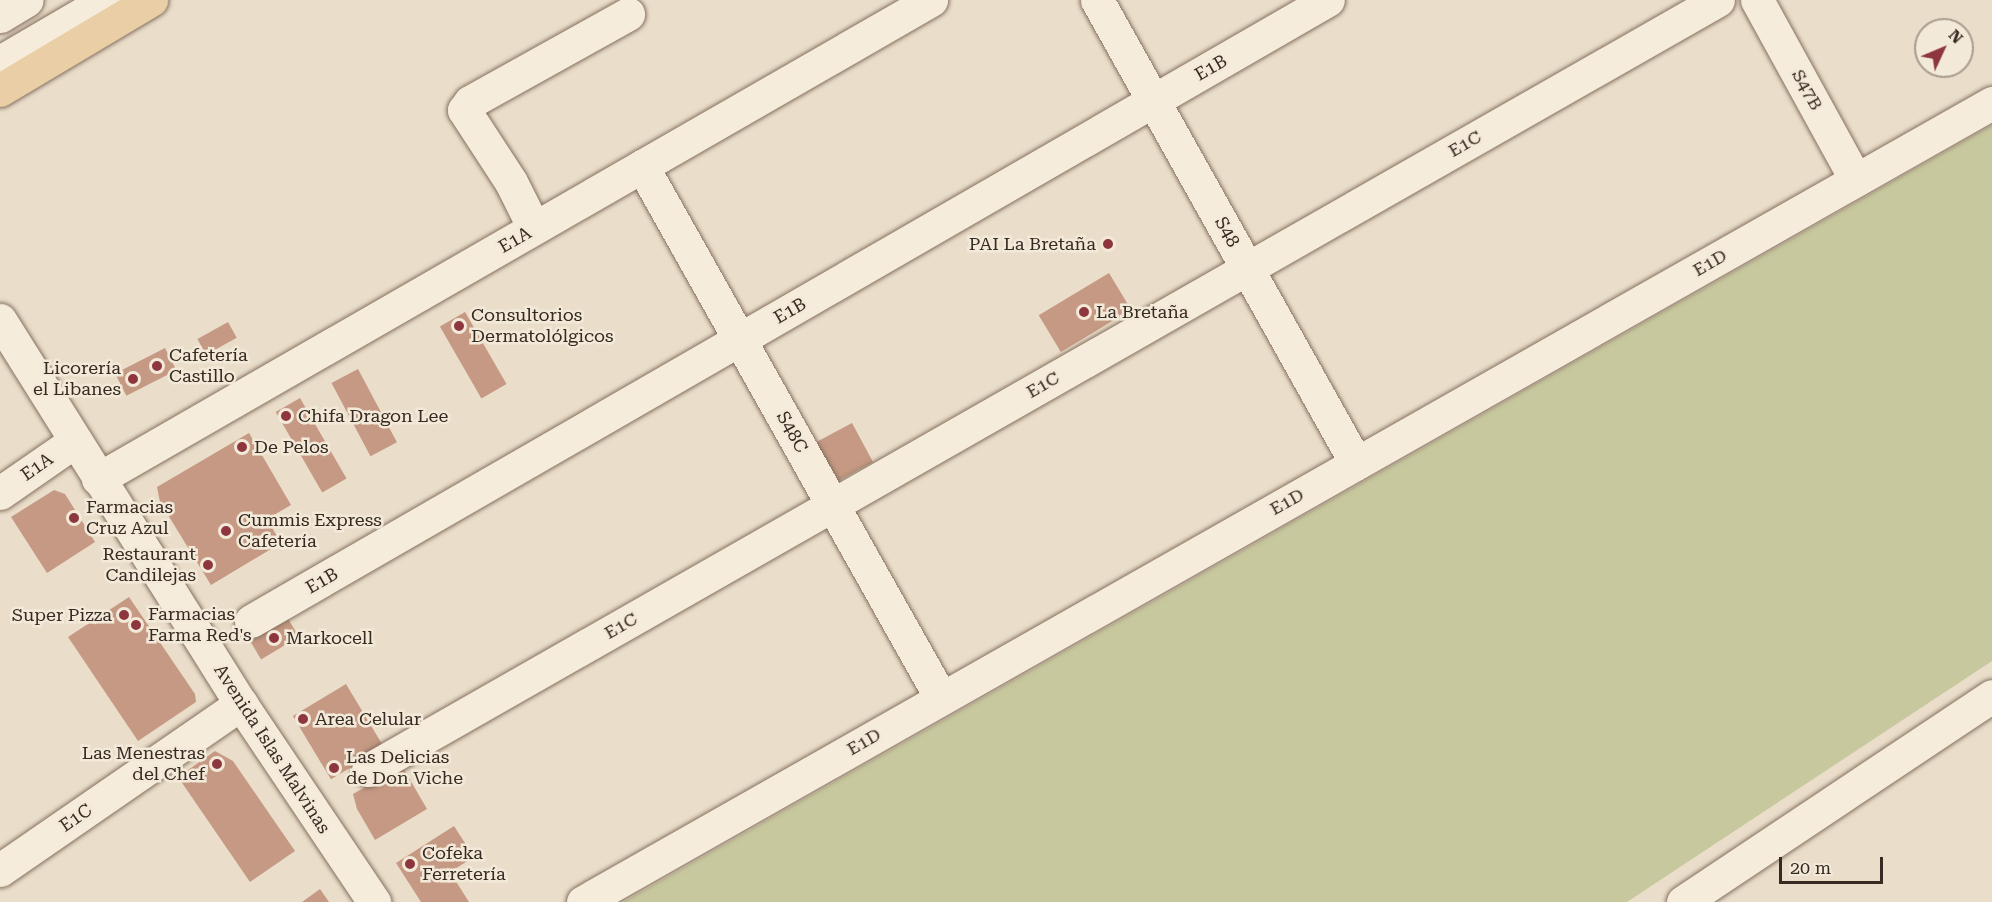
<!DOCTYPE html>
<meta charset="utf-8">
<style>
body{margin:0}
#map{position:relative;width:1992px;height:902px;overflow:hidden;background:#eadeca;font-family:"Roboto Serif",serif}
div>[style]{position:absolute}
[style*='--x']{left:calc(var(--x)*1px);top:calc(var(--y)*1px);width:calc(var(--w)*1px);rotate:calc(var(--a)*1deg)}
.green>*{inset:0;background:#c7c89e}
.building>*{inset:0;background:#c59983;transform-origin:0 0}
.roads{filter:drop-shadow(0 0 2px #857060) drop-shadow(0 0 2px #857060)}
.minor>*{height:33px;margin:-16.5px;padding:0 16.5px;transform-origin:16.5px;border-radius:16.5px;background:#f6ecdc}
.major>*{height:33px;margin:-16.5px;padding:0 16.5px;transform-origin:16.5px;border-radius:16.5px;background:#e9cea6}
.dots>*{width:16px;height:16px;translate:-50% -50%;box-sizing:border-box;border:3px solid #f3e9d8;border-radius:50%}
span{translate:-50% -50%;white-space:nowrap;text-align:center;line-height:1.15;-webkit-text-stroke:5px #f3e9d8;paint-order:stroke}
.street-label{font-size:18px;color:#372a22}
.poi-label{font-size:18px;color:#372a22}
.right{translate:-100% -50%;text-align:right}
.left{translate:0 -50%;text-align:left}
.north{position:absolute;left:1914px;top:18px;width:60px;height:60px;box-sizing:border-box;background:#f3e9d8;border:2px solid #a89d8f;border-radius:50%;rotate:46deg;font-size:16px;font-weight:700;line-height:24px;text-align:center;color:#372a22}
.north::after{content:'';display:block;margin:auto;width:21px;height:27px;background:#8e363e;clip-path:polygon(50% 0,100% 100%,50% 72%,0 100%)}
.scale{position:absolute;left:1779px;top:857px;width:104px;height:27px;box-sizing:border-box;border:3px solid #372a22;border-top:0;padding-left:8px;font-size:18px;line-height:21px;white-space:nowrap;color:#372a22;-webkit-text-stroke:4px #f3e9d8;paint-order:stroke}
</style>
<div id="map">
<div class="green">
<i style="clip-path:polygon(1992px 125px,1992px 661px,1627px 902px,623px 902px)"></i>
</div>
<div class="building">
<i style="left:1109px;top:273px;width:43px;height:82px;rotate:59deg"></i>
<i style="left:465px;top:312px;width:83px;height:29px;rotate:60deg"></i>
<i style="left:228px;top:322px;width:18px;height:35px;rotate:61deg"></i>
<i style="left:165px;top:348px;width:25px;height:56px;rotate:63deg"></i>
<i style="left:358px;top:369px;width:83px;height:30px;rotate:62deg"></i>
<i style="left:300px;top:398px;width:93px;height:28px;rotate:60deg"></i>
<i style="clip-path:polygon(852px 423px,873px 462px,838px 481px,809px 446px)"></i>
<i style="clip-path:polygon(249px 433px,291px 505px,267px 519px,281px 543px,211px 585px,160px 502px,157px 487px)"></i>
<i style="clip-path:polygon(54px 490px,65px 494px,95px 542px,47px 573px,11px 517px)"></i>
<i style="clip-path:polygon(129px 597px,195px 694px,196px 702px,138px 741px,68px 637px)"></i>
<i style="left:287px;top:617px;width:23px;height:44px;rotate:59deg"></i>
<i style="left:346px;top:684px;width:74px;height:62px;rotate:59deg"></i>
<i style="clip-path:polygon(215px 751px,233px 761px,295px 851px,250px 882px,178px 777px)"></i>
<i style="clip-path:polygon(402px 766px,427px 809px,375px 840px,357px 809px,353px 794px)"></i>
<i style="clip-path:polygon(454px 826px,474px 857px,450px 872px,469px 902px,421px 902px,396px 863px)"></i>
<i style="clip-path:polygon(320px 889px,329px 902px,302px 902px)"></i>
</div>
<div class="roads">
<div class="minor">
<i style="--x:1097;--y:0;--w:531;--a:60.78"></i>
<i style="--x:1757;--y:0;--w:205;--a:61.2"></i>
<i style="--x:0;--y:16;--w:31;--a:-31"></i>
<i style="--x:0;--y:62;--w:123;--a:-30.3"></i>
<i style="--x:642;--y:166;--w:610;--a:60.66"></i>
<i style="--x:534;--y:228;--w:51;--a:-116.6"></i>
<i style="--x:511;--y:182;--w:86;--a:-123.1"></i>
<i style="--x:464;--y:110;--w:10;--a:-53"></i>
<i style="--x:470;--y:102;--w:181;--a:-29.1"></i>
<i style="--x:0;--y:320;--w:453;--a:57.9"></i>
<i style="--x:241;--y:704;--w:239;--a:56.1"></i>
<i style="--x:98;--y:479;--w:961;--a:-29.9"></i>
<i style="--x:0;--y:493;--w:91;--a:-34.7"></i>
<i style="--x:251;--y:621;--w:1243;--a:-29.97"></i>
<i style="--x:368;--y:770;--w:1554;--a:-29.7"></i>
<i style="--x:0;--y:870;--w:293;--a:-34.6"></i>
<i style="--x:583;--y:902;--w:1620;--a:-29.56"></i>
<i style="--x:1683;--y:902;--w:371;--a:-33.7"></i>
</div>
<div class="major">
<i style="--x:0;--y:90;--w:176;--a:-30.8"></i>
</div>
</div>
<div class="dots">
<i style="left:1108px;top:244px;background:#8e363e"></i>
<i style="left:1084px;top:312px;background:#8e363e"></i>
<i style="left:459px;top:326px;background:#8e363e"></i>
<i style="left:157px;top:366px;background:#8e363e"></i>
<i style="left:133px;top:379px;background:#8e363e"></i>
<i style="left:286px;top:416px;background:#8e363e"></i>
<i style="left:242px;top:447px;background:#8e363e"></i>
<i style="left:74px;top:518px;background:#8e363e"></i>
<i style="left:226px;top:531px;background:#8e363e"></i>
<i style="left:208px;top:565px;background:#8e363e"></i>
<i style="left:124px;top:615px;background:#8e363e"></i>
<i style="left:136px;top:625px;background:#8e363e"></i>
<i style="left:274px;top:638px;background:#8e363e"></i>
<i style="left:303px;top:719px;background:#8e363e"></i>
<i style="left:217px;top:764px;background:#8e363e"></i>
<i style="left:334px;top:768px;background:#8e363e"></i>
<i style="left:410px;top:864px;background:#8e363e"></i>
</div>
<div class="street-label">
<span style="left:1211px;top:68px;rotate:-30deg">E1B</span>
<span style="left:1807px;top:90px;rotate:61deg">S47B</span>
<span style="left:1465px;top:144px;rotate:-30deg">E1C</span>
<span style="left:1227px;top:232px;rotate:61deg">S48</span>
<span style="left:515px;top:240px;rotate:-30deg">E1A</span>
<span style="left:1710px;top:263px;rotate:-30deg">E1D</span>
<span style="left:790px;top:311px;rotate:-30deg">E1B</span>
<span style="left:1043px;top:385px;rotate:-30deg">E1C</span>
<span style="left:792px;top:432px;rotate:61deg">S48C</span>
<span style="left:37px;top:467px;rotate:-35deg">E1A</span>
<span style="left:1287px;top:502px;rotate:-29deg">E1D</span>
<span style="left:322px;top:581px;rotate:-30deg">E1B</span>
<span style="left:621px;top:626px;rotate:-30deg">E1C</span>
<span style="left:864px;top:742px;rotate:-30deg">E1D</span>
<span style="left:272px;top:749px;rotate:57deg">Avenida Islas Malvinas</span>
<span style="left:76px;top:818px;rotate:-35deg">E1C</span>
</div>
<div class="poi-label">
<span class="right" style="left:1096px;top:244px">PAI La Bretaña</span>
<span class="left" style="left:1096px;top:312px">La Bretaña</span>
<span class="left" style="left:471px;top:326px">Consultorios<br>Dermatolólgicos</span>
<span class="left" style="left:169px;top:366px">Cafetería<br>Castillo</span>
<span class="right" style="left:121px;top:379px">Licorería<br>el Libanes</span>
<span class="left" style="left:298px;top:416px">Chifa Dragon Lee</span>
<span class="left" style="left:254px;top:447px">De Pelos</span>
<span class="left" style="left:86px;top:518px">Farmacias<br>Cruz Azul</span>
<span class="left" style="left:238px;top:531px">Cummis Express<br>Cafetería</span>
<span class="right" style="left:196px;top:565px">Restaurant<br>Candilejas</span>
<span class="right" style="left:112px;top:615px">Super Pizza</span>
<span class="left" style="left:148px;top:625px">Farmacias<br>Farma Red's</span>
<span class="left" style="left:286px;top:638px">Markocell</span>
<span class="left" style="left:315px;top:719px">Area Celular</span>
<span class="right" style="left:205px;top:764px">Las Menestras<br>del Chef</span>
<span class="left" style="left:346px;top:768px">Las Delicias<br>de Don Viche</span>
<span class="left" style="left:422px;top:864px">Cofeka<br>Ferretería</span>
</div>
<div class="north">N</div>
<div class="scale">20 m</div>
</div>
